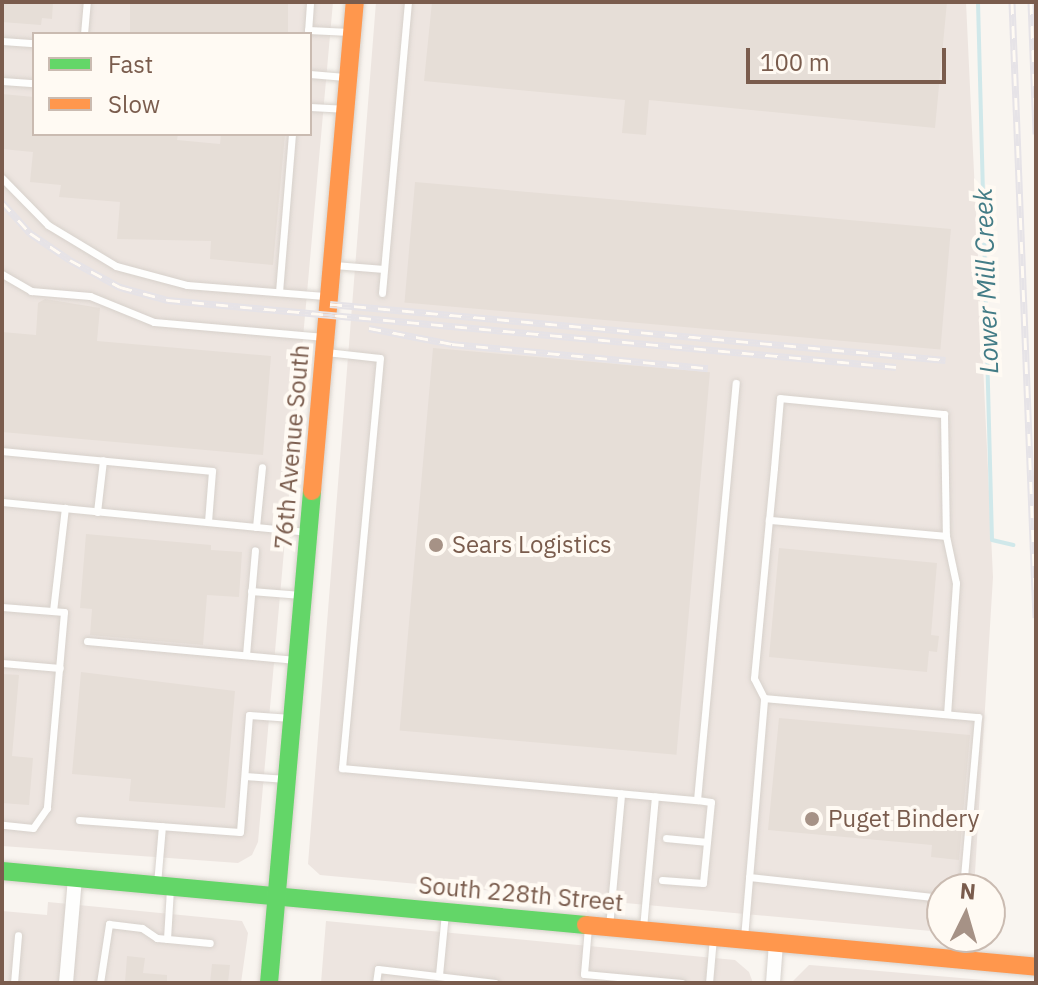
<!DOCTYPE html>
<style>
body{margin:0}
#map{position:relative;width:1038px;height:985px;overflow:hidden;background:#f9f5f0;font-family:"IBM Plex Sans",sans-serif}
div>[style]{position:absolute}
[style*='--x']{left:calc(var(--x)*1px);top:calc(var(--y)*1px);width:calc(var(--w)*1px);rotate:calc(var(--a)*1deg)}
.industrial>*{inset:0;background:#ede5e0}
.stream>*{height:4px;margin:-2px;padding:0 2px;transform-origin:2px;border-radius:2px;background:#d0e8ea}
.building>*{inset:0;background:#e6ded7;transform-origin:0 0}
.roads{filter:drop-shadow(0 0 2px #d7d1cb) drop-shadow(0 0 2px #d7d1cb)}
.lane>*{height:7px;margin:-3.5px;padding:0 3.5px;transform-origin:3.5px;border-radius:3.5px;background:#fefefd}
.street>*{height:14px;margin:-7px;padding:0 7px;transform-origin:7px;border-radius:7px;background:#fefefd}
.fast>*{height:18px;margin:-9px;padding:0 9px;transform-origin:9px;border-radius:9px;background:#63d668}
.slow>*{height:18px;margin:-9px;padding:0 9px;transform-origin:9px;border-radius:9px;background:#ff974d}
.rail>*{height:7px;margin-top:-3.5px;transform-origin:0;background:repeating-linear-gradient(90deg,#fffaf3 0 12px,#e6e3e7 0 24px);box-sizing:border-box;border-block:2px solid #e6e3e7}
.dots>*{width:22px;height:22px;translate:-50% -50%;box-sizing:border-box;border:4px solid #fffaf3;border-radius:50%}
span{translate:-50% -50%;white-space:nowrap;text-align:center;line-height:1.15;-webkit-text-stroke:8px #fffaf3;paint-order:stroke}
.street-label{font-size:24px;color:#7a5c4d}
.poi-label{font-size:24px;color:#7a5c4d}
.left{translate:0 -50%;text-align:left}
.water-label{font-size:26px;color:#437c86;font-style:italic}
.frame{position:absolute;inset:0;border:4px solid #7a5c4d;pointer-events:none}
.legend{position:absolute;left:32px;top:32px;width:280px;height:104px;box-sizing:border-box;background:#fffaf3;border:2px solid #cabbb1;margin:0;padding:10px 14px;list-style:none;font-size:24px;color:#7a5c4d}
.legend li{display:flex;align-items:center;gap:16px;height:40px}
.legend b{width:40px;border:2px solid #cabbb1}
.north{position:absolute;left:926px;top:873px;width:80px;height:80px;box-sizing:border-box;background:#fffaf3;border:2px solid #cabbb1;border-radius:50%;rotate:5deg;font-size:22px;font-weight:700;line-height:32px;text-align:center;color:#7a5c4d}
.north::after{content:'';display:block;margin:auto;width:28px;height:36px;background:#a69286;clip-path:polygon(50% 0,100% 100%,50% 72%,0 100%)}
.scale{position:absolute;left:746px;top:48px;width:200px;height:36px;box-sizing:border-box;border:4px solid #7a5c4d;border-top:0;padding-left:10px;font-size:24px;line-height:28px;white-space:nowrap;color:#7a5c4d;-webkit-text-stroke:6px #fffaf3;paint-order:stroke}
</style>
<div id="map">
<div class="industrial">
<i style="clip-path:polygon(evenodd,2px 2px,333px 2px,258px 842px,252px 855px,238px 863px,2px 846px,2px 2px,34px 34px,310px 34px,310px 134px,34px 134px,34px 34px)"></i>
<i style="clip-path:polygon(376px 2px,966px 2px,993px 577px,974px 889px,942px 889px,942px 932px,320px 875px,308px 864px)"></i>
<i style="clip-path:polygon(48px 902px,242px 921px,248px 933px,241px 983px,2px 983px,2px 911px,47px 915px)"></i>
<i style="clip-path:polygon(326px 921px,735px 960px,749px 972px,753px 983px,321px 983px)"></i>
<i style="clip-path:polygon(809px 965px,810px 965px,1007px 982px,791px 983px)"></i>
</div>
<div class="stream">
<i style="--x:978;--y:2;--w:538;--a:88.51"></i>
<i style="--x:992;--y:540;--w:22;--a:13"></i>
</div>
<div class="building">
<i style="clip-path:polygon(2px 2px,53px 2px,52px 19px,42px 18px,41px 25px,2px 22px)"></i>
<i style="left:130px;top:2px;width:158px;height:32px"></i>
<i style="clip-path:polygon(432px 2px,947px 2px,935px 128px,649px 100px,646px 135px,622px 133px,625px 100px,424px 81px)"></i>
<i style="clip-path:polygon(2px 94px,34px 97px,34px 134px,178px 134px,177px 140px,220px 144px,221px 134px,285px 134px,273px 265px,210px 259px,211px 241px,117px 239px,120px 202px,59px 197px,61px 185px,30px 182px,33px 152px,2px 149px)"></i>
<i style="left:415px;top:182px;width:538px;height:121px;rotate:5deg"></i>
<i style="clip-path:polygon(45px 299px,100px 308px,97px 341px,271px 356px,263px 455px,2px 432px,2px 332px,36px 335px,38px 303px)"></i>
<i style="left:433px;top:348px;width:278px;height:384px;rotate:5deg"></i>
<i style="clip-path:polygon(86px 534px,211px 545px,211px 550px,242px 552px,239px 597px,207px 595px,203px 645px,90px 635px,92px 609px,80px 608px)"></i>
<i style="clip-path:polygon(779px 548px,937px 563px,931px 635px,939px 636px,937px 652px,929px 651px,927px 672px,769px 657px)"></i>
<i style="clip-path:polygon(81px 672px,235px 691px,225px 808px,129px 801px,131px 779px,72px 774px)"></i>
<i style="clip-path:polygon(2px 674px,19px 675px,12px 756px,33px 758px,29px 805px,2px 803px)"></i>
<i style="clip-path:polygon(779px 718px,970px 735px,959px 860px,931px 857px,932px 845px,768px 830px)"></i>
<i style="clip-path:polygon(127px 956px,145px 958px,143px 973px,167px 975px,167px 983px,125px 983px)"></i>
<i style="clip-path:polygon(212px 964px,230px 965px,228px 983px,210px 983px)"></i>
</div>
<div class="roads">
<div class="lane">
<i style="--x:308;--y:30;--w:42;--a:2.7"></i>
<i style="--x:308;--y:32;--w:30;--a:-86"></i>
<i style="--x:84;--y:34;--w:32;--a:-85"></i>
<i style="--x:2;--y:41;--w:32;--a:4"></i>
<i style="--x:310;--y:74;--w:38;--a:5"></i>
<i style="--x:2;--y:81;--w:32;--a:4"></i>
<i style="--x:310;--y:107;--w:33;--a:3"></i>
<i style="--x:2;--y:178;--w:66;--a:45.6"></i>
<i style="--x:48;--y:225;--w:79;--a:31.1"></i>
<i style="--x:116;--y:266;--w:73;--a:15"></i>
<i style="--x:187;--y:285;--w:138;--a:4.6"></i>
<i style="--x:334;--y:265;--w:50;--a:4.6"></i>
<i style="--x:2;--y:274;--w:34;--a:30"></i>
<i style="--x:31;--y:291;--w:59;--a:4.8"></i>
<i style="--x:90;--y:296;--w:69;--a:22.1"></i>
<i style="--x:154;--y:322;--w:171;--a:5"></i>
<i style="--x:279;--y:292;--w:159;--a:-85.3"></i>
<i style="--x:382;--y:293;--w:292;--a:-84.9"></i>
<i style="--x:326;--y:352;--w:54;--a:6.3"></i>
<i style="--x:380;--y:358;--w:412;--a:95.3"></i>
<i style="--x:342;--y:768;--w:356;--a:5.2"></i>
<i style="--x:697;--y:800;--w:419;--a:-84.7"></i>
<i style="--x:2;--y:451;--w:211;--a:5.4"></i>
<i style="--x:212;--y:471;--w:51;--a:94.5"></i>
<i style="--x:2;--y:502;--w:306;--a:5.6"></i>
<i style="--x:97;--y:512;--w:52;--a:-83.4"></i>
<i style="--x:256;--y:527;--w:60;--a:-84.3"></i>
<i style="--x:946;--y:536;--w:48;--a:78"></i>
<i style="--x:956;--y:583;--w:131;--a:93.9"></i>
<i style="--x:251;--y:591;--w:50;--a:4.6"></i>
<i style="--x:2;--y:607;--w:62;--a:4.6"></i>
<i style="--x:64;--y:612;--w:197;--a:95"></i>
<i style="--x:47;--y:808;--w:24;--a:125"></i>
<i style="--x:33;--y:828;--w:31;--a:-174"></i>
<i style="--x:53;--y:611;--w:104;--a:-83.4"></i>
<i style="--x:87;--y:641;--w:210;--a:5.2"></i>
<i style="--x:246;--y:655;--w:105;--a:-85.1"></i>
<i style="--x:2;--y:663;--w:58;--a:4.9"></i>
<i style="--x:764;--y:698;--w:22;--a:-117"></i>
<i style="--x:754;--y:678;--w:159;--a:-84.6"></i>
<i style="--x:769;--y:520;--w:52;--a:-84.5"></i>
<i style="--x:774;--y:468;--w:70;--a:-85.1"></i>
<i style="--x:780;--y:398;--w:165;--a:5.6"></i>
<i style="--x:944;--y:414;--w:122;--a:89.1"></i>
<i style="--x:946;--y:536;--w:178;--a:-174.8"></i>
<i style="--x:245;--y:776;--w:41;--a:4.2"></i>
<i style="--x:79;--y:820;--w:161;--a:4.3"></i>
<i style="--x:240;--y:832;--w:117;--a:-85.6"></i>
<i style="--x:249;--y:715;--w:42;--a:4.1"></i>
<i style="--x:666;--y:838;--w:41;--a:5.6"></i>
<i style="--x:749;--y:877;--w:194;--a:6.2"></i>
<i style="--x:662;--y:880;--w:41;--a:4.2"></i>
<i style="--x:703;--y:883;--w:81;--a:-84.4"></i>
<i style="--x:711;--y:802;--w:14;--a:-172"></i>
<i style="--x:157;--y:884;--w:58;--a:-85.1"></i>
<i style="--x:588;--y:927;--w:47;--a:94.9"></i>
<i style="--x:584;--y:974;--w:98;--a:5.2"></i>
<i style="--x:609;--y:927;--w:134;--a:-84.8"></i>
<i style="--x:643;--y:928;--w:132;--a:-84.8"></i>
<i style="--x:744;--y:938;--w:241;--a:-85.2"></i>
<i style="--x:764;--y:698;--w:215;--a:5.1"></i>
<i style="--x:978;--y:717;--w:173;--a:95"></i>
<i style="--x:167;--y:939;--w:50;--a:-86.6"></i>
<i style="--x:439;--y:975;--w:62;--a:-84.5"></i>
<i style="--x:14;--y:983;--w:48;--a:-85.2"></i>
<i style="--x:100;--y:983;--w:60;--a:-81.3"></i>
<i style="--x:109;--y:924;--w:33;--a:7"></i>
<i style="--x:142;--y:928;--w:18;--a:34"></i>
<i style="--x:157;--y:938;--w:53;--a:5.4"></i>
<i style="--x:376;--y:983;--w:14;--a:-82"></i>
<i style="--x:378;--y:969;--w:118;--a:6.8"></i>
<i style="--x:709;--y:983;--w:46;--a:-85"></i>
</div>
<div class="street">
<i style="--x:66;--y:983;--w:106;--a:-85.1"></i>
<i style="--x:773;--y:983;--w:40;--a:-85.7"></i>
</div>
<div class="fast">
<i style="--x:2;--y:871;--w:586;--a:5.28"></i>
<i style="--x:269;--y:983;--w:494;--a:-85"></i>
</div>
<div class="slow">
<i style="--x:312;--y:491;--w:491;--a:-85"></i>
<i style="--x:586;--y:925;--w:452;--a:5.3"></i>
</div>
</div>
<div class="rail">
<i style="--x:1012;--y:2;--w:616;--a:87.77"></i>
<i style="--x:1031;--y:2;--w:132;--a:87.8"></i>
<i style="--x:2;--y:202;--w:42;--a:47.9"></i>
<i style="--x:30;--y:233;--w:48;--a:34"></i>
<i style="--x:70;--y:260;--w:57;--a:28.4"></i>
<i style="--x:120;--y:287;--w:50;--a:15.2"></i>
<i style="--x:168;--y:300;--w:731;--a:5.26"></i>
<i style="--x:330;--y:304;--w:618;--a:5.2"></i>
<i style="--x:369;--y:328;--w:85;--a:10.9"></i>
<i style="--x:452;--y:344;--w:257;--a:5.4"></i>
</div>
<div class="dots">
<i style="left:436px;top:545px;background:#a69286"></i>
<i style="left:812px;top:819px;background:#a69286"></i>
</div>
<div class="street-label">
<span style="left:292px;top:447px;rotate:-85deg">76th Avenue South</span>
<span style="left:521px;top:894px;rotate:5deg">South 228th Street</span>
</div>
<div class="poi-label">
<span class="left" style="left:452px;top:545px">Sears Logistics</span>
<span class="left" style="left:828px;top:819px">Puget Bindery</span>
</div>
<div class="water-label">
<span style="left:986px;top:281px;rotate:-92deg">Lower Mill Creek</span>
</div>
<div class="frame"></div>
<ul class="legend">
<li><b style="height:10px;background:#63d668"></b>Fast</li>
<li><b style="height:10px;background:#ff974d"></b>Slow</li>
</ul>
<div class="north">N</div>
<div class="scale">100 m</div>
</div>
